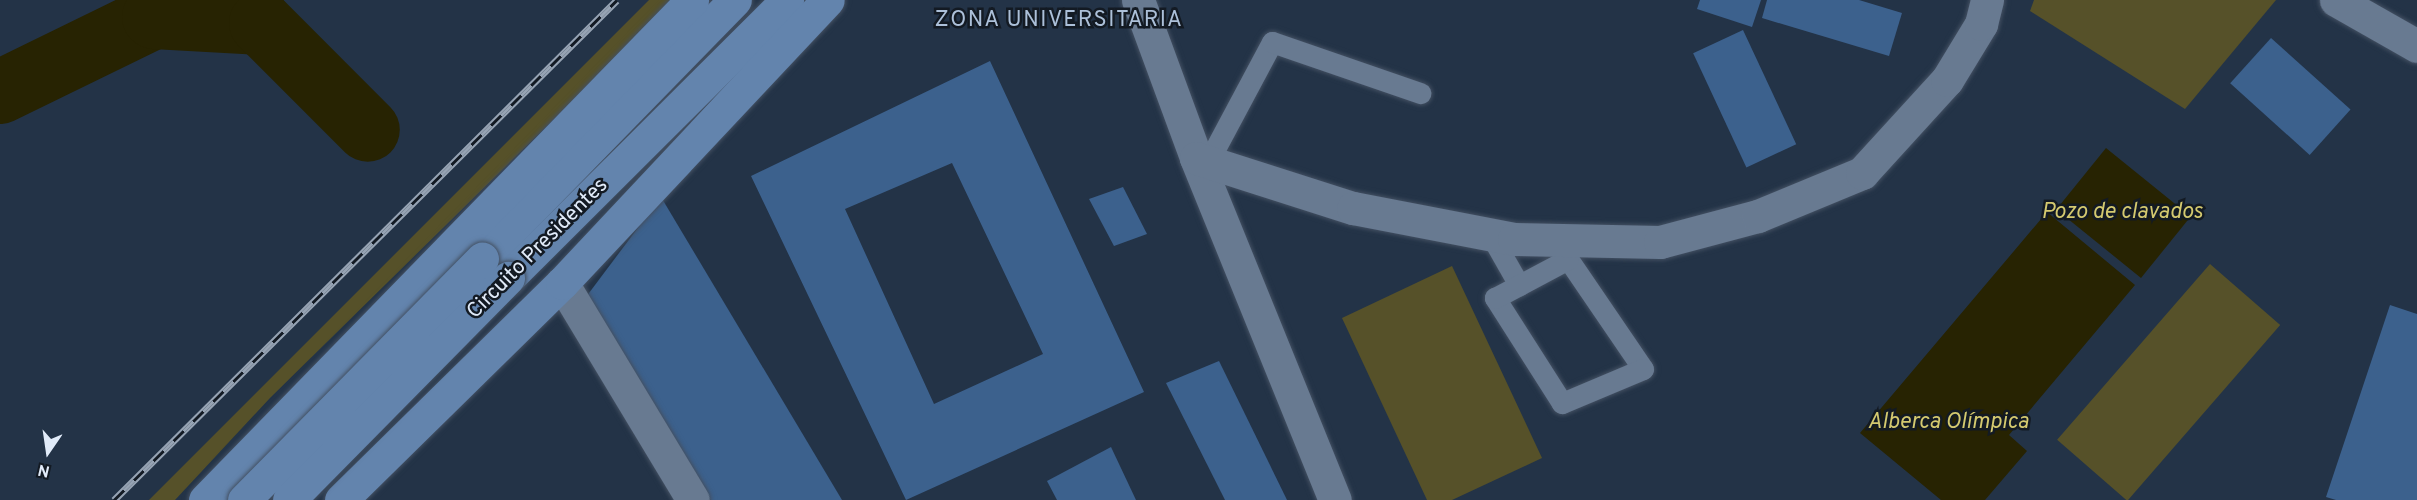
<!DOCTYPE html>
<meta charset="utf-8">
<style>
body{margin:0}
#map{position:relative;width:2417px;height:500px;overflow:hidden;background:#233347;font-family:Overpass,sans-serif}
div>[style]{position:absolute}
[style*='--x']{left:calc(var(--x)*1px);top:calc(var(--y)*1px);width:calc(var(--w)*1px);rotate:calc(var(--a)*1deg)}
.green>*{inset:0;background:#565129;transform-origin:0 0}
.water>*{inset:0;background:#272302;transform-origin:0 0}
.river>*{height:64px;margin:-32px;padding:0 32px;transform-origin:32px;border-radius:32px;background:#272302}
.building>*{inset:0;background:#3c618d;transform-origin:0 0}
.roads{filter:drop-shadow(0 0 2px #435062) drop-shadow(0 0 2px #435062)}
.service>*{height:21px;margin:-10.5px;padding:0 10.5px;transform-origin:10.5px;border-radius:10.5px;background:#687a91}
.minor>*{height:33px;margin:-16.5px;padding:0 16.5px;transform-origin:16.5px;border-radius:16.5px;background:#687a91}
.primary>*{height:33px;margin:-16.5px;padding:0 16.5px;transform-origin:16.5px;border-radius:16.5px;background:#6384ad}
.rail>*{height:7px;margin-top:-3.5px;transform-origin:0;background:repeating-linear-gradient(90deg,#131a23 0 14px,#96a3b3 0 28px);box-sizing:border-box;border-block:2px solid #96a3b3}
.bridges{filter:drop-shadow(0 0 2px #435062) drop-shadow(0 0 2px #435062)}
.primary-bridge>*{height:33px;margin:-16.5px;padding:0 16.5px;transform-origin:16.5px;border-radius:16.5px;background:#6384ad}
span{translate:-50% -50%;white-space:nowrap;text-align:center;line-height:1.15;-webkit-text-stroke:5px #131a23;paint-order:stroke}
.street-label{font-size:21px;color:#e1ebf9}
.neighbourhood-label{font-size:22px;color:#acc0d9;letter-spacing:1.5px}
.water-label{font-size:22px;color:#d4c96f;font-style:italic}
.north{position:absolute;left:18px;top:422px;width:60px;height:60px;-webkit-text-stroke:4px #131a23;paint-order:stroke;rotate:193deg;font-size:16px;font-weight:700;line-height:24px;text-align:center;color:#e1ebf9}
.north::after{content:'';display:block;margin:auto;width:21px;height:27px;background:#e1ebf9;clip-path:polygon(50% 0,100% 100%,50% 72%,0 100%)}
</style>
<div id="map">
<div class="green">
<i style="clip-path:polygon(649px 0,675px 0,270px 398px,175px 500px,149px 500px)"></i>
<i style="clip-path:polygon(2034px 0,2276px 0,2185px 109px,2030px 11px)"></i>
<i style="left:2210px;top:264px;width:93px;height:233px;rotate:41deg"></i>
<i style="clip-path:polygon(1452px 266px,1542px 458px,1452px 500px,1427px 500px,1342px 318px)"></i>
</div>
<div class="water">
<i style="left:2106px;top:148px;width:109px;height:79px;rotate:39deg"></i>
<i style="clip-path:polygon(2047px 212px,2135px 285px,2009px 435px,2027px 451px,1985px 500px,1941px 500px,1860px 433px)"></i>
</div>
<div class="river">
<i style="--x:0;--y:92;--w:171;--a:-26"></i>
<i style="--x:154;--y:17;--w:107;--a:3.2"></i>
<i style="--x:261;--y:23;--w:151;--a:45"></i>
</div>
<div class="building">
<i style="clip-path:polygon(1700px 0,1761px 0,1752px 27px,1697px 9px)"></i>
<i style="clip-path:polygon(1767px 0,1859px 0,1902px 13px,1889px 56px,1762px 18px)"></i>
<i style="left:1743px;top:30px;width:126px;height:55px;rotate:65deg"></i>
<i style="left:2271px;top:38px;width:107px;height:61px;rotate:42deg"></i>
<i style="clip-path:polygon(evenodd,990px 61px,1144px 392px,906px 500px,751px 176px,990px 61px,952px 163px,1043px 354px,934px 404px,845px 209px,952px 163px)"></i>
<i style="clip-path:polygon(1123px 187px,1147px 234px,1114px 246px,1089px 199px)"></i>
<i style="clip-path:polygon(661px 197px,842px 500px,702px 500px,583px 301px)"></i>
<i style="clip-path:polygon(2390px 305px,2417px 314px,2417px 500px,2336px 500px,2326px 497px)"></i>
<i style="clip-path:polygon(1219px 361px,1287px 500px,1225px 500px,1166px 383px)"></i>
<i style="clip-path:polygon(1111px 447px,1136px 500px,1057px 500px,1047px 481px)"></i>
</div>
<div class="roads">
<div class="service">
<i style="--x:1208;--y:162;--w:136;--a:-61.9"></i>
<i style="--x:1272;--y:42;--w:157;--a:19"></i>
<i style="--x:1490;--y:234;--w:59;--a:60.4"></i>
<i style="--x:1568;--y:259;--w:133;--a:55.7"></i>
<i style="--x:1643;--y:369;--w:88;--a:157.2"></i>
<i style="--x:1562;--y:403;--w:125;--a:-122.5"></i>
<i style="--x:1495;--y:298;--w:83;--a:-28.1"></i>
</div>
<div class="minor">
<i style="--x:1138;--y:0;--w:168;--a:69.8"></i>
<i style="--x:1196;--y:158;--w:369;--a:67.9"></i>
<i style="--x:2336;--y:0;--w:93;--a:29.6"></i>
<i style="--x:1196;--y:158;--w:165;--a:17.7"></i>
<i style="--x:1353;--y:208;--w:164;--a:10.9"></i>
<i style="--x:1514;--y:239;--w:146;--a:1.2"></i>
<i style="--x:1660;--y:242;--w:101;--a:-14.9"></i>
<i style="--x:1758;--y:216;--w:113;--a:-22.5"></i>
<i style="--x:1862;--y:173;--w:126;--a:-47.6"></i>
<i style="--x:1947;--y:80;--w:66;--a:-58.7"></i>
<i style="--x:1981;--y:24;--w:25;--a:-76"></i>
<i style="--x:562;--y:283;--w:253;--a:58.9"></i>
</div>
<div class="primary">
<i style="--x:482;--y:259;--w:362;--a:-45.7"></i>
<i style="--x:508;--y:278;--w:394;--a:-44.9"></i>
<i style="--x:205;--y:500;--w:698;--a:-45.75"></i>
<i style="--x:341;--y:500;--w:310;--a:-44.5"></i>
<i style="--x:562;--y:283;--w:388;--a:-46.8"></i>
</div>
</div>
<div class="rail">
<i style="--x:114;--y:500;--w:709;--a:-44.83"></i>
</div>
<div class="bridges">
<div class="primary-bridge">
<i style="--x:244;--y:500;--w:339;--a:-45.4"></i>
<i style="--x:289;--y:500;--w:312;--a:-45.4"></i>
</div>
</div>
<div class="street-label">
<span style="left:538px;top:249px;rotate:-45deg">Circuito Presidentes</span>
</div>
<div class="neighbourhood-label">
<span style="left:1059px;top:21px">ZONA UNIVERSITARIA</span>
</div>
<div class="water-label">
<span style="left:2122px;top:213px">Pozo de clavados</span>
<span style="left:1948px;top:423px">Alberca Olímpica</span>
</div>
<div class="north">N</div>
</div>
